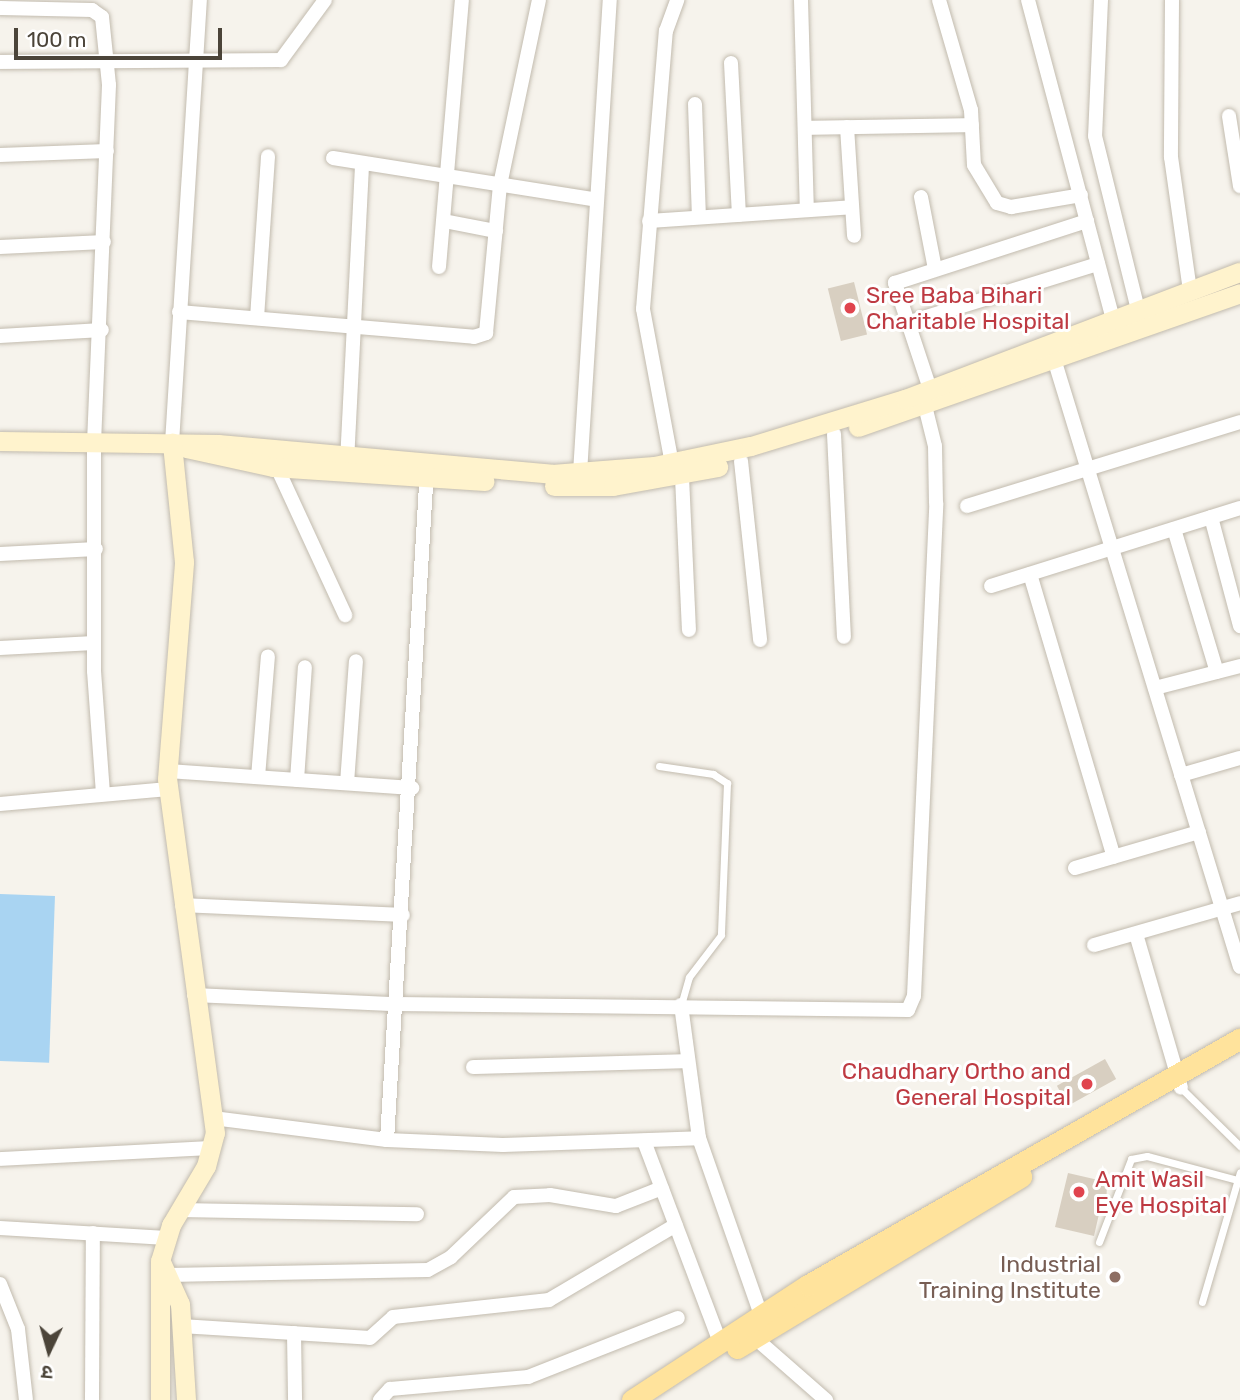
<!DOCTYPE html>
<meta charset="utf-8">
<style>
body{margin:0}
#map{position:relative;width:1240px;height:1400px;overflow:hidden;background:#f6f3ec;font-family:Rubik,"Noto Sans Devanagari",sans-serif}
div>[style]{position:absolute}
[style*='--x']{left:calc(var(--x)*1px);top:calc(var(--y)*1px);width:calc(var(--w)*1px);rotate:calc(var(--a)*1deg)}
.water>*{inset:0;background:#a9d4f2;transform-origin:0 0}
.building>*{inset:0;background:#d8cfc1;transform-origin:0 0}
.roads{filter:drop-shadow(0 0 2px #c2bbae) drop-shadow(0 0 2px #c2bbae)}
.lane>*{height:7px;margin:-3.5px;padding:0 3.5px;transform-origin:3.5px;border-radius:3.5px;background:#fff}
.street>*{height:14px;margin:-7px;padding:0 7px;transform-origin:7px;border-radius:7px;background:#fff}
.secondary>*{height:19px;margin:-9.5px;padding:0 9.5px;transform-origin:9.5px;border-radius:9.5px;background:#fff3cd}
.primary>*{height:21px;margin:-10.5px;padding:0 10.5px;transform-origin:10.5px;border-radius:10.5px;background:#ffe39c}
.dots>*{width:19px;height:19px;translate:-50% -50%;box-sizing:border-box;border:4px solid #fff;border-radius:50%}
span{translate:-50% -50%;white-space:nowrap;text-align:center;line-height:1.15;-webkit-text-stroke:6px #fff;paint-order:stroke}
.health-label{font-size:23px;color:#be3a42}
.left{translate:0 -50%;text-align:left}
.right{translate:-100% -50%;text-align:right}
.education-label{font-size:23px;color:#785e54}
.north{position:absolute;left:14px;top:1316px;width:70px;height:70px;-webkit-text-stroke:5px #fff;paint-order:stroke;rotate:185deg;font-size:19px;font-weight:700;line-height:28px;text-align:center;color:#4b4439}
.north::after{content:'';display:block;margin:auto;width:24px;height:32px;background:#4b4439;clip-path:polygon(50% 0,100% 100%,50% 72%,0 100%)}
.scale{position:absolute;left:14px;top:28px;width:208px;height:32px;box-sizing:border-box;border:4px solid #4b4439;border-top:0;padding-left:9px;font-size:21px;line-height:24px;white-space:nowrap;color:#4b4439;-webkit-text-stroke:5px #fff;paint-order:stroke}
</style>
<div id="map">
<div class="water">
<i style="left:0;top:894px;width:55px;height:167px;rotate:2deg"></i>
</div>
<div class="building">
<i style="left:854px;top:282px;width:54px;height:27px;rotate:76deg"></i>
<i style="left:1105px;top:1059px;width:23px;height:55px;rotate:61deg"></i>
<i style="clip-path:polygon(1068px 1173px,1107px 1182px,1106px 1215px,1099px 1214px,1094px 1236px,1055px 1227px)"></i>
</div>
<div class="roads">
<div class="lane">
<i style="--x:659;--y:766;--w:55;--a:8.4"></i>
<i style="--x:713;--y:774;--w:17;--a:33"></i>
<i style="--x:727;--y:783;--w:152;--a:92.3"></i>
<i style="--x:721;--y:935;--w:53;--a:127.3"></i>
<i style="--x:689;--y:977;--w:29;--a:106"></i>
<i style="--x:1181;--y:1088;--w:83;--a:44.5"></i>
<i style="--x:1099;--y:1242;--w:89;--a:-68.9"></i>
<i style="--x:1131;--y:1159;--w:16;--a:-11"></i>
<i style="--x:1147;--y:1156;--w:94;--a:14.8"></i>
<i style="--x:1202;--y:1302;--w:135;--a:-73.7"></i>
</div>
<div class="street">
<i style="--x:801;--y:0;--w:210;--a:88.4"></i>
<i style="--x:939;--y:0;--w:115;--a:73.8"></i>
<i style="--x:971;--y:110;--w:55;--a:86.9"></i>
<i style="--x:974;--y:165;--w:44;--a:58.8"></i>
<i style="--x:997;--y:203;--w:15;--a:16"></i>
<i style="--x:1011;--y:207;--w:71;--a:-9.7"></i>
<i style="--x:1028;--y:0;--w:338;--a:75.1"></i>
<i style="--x:1101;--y:0;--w:136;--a:92.5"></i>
<i style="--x:1095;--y:136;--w:179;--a:76.1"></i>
<i style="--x:1172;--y:0;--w:157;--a:90.4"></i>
<i style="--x:1171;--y:157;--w:135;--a:81.9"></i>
<i style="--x:0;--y:8;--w:92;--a:1.2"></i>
<i style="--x:92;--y:10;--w:12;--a:35"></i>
<i style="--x:102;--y:17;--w:68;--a:84.1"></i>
<i style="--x:109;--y:85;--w:355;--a:92.4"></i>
<i style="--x:94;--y:440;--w:231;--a:90"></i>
<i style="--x:94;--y:671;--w:123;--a:85.8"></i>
<i style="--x:0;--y:62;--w:281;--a:-0.4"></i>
<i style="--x:281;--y:60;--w:74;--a:-53.7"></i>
<i style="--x:731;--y:63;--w:152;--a:87"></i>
<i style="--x:695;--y:104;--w:113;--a:88"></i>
<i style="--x:1229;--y:116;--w:71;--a:81.1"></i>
<i style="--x:847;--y:127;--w:109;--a:86.3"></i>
<i style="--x:805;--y:128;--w:167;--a:-1"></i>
<i style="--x:0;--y:155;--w:107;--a:-2.1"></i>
<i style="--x:333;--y:158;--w:267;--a:9"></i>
<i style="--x:921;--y:197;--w:73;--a:79"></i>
<i style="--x:444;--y:221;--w:53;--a:10.9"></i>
<i style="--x:649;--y:221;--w:203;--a:-3.9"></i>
<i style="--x:0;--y:247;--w:104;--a:-2.8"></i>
<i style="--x:439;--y:267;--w:268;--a:-85.1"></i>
<i style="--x:179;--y:312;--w:296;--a:4.8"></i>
<i style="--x:474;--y:337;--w:13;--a:-18"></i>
<i style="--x:486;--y:333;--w:149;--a:-84.6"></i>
<i style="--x:500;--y:185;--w:189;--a:-78.1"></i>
<i style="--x:257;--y:318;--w:162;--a:-86.1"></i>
<i style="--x:907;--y:323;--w:200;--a:-17.2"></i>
<i style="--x:0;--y:336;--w:102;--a:-3.4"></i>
<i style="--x:1051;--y:349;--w:646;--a:73"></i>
<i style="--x:930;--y:389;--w:112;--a:-108.3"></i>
<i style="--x:895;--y:283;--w:202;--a:-17.9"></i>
<i style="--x:834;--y:434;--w:203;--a:87.2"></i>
<i style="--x:172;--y:443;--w:444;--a:-86.4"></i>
<i style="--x:274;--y:461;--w:170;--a:65.2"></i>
<i style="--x:741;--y:461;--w:180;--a:83.9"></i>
<i style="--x:347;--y:462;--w:299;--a:-87.1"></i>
<i style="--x:672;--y:464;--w:158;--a:-100.6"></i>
<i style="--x:643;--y:309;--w:279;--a:-85.3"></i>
<i style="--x:666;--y:31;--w:33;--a:-70"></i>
<i style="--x:580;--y:473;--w:474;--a:-86.4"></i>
<i style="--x:682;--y:477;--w:153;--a:87.4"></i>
<i style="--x:967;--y:506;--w:286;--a:-17.1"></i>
<i style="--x:1211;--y:517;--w:113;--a:75.1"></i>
<i style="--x:1174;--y:529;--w:149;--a:73.3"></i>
<i style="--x:0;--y:554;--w:96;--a:-3"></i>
<i style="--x:1030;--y:574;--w:295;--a:73.5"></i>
<i style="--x:991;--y:586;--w:261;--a:-17.4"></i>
<i style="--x:0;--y:648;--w:94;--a:-3"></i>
<i style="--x:1155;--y:688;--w:88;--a:-14.5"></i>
<i style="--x:168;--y:771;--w:245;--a:4"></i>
<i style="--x:1181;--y:775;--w:61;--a:-16.1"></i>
<i style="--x:258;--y:777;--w:121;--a:-85.3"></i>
<i style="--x:297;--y:780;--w:113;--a:-86"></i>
<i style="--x:347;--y:783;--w:122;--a:-85.8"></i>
<i style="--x:0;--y:804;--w:169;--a:-5.1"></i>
<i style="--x:1075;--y:868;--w:129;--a:-16.2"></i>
<i style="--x:182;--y:905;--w:221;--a:2.6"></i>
<i style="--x:1136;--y:934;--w:160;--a:73.7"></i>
<i style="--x:1094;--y:945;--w:152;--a:-16"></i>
<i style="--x:194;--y:995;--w:202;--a:2.6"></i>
<i style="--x:396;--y:1004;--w:512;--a:0.67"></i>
<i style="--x:908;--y:1010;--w:15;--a:-67"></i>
<i style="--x:914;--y:996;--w:493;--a:-87.4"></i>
<i style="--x:936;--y:503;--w:57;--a:-91"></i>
<i style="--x:935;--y:446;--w:41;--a:-104"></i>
<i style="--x:681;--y:1005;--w:134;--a:82.3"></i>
<i style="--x:699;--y:1138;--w:188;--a:70.7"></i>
<i style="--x:473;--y:1067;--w:212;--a:-1.6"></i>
<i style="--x:213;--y:1118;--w:175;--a:7.2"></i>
<i style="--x:387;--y:1140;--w:116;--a:2.5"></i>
<i style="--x:503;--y:1145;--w:196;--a:-2"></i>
<i style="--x:387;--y:1140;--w:673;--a:-86.59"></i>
<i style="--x:644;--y:1141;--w:215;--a:69.3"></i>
<i style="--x:0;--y:1159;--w:213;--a:-3"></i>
<i style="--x:179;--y:1210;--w:238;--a:1"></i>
<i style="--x:0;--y:1228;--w:167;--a:3.4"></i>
<i style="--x:168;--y:1275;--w:260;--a:-1.1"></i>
<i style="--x:428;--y:1270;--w:26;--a:-29"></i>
<i style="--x:451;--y:1257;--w:87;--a:-43.6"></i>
<i style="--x:514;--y:1197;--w:36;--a:-3"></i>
<i style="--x:550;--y:1195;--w:67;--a:9.5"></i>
<i style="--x:616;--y:1206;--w:49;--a:-21.4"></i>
<i style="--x:0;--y:1284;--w:48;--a:68.2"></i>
<i style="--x:18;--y:1329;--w:71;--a:83.6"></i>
<i style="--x:181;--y:1326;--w:189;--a:3.6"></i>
<i style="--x:370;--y:1338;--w:31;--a:-42"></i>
<i style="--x:393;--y:1317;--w:157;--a:-6.2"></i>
<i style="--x:549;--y:1300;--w:147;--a:-30.6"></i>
<i style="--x:294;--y:1333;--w:67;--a:89.1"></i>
<i style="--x:754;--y:1337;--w:96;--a:41.2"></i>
<i style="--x:92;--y:1400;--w:167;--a:-89.7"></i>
<i style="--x:380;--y:1400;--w:15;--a:-48"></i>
<i style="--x:390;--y:1389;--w:139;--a:-5"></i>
<i style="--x:528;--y:1377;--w:161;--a:-21.5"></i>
</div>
<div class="secondary">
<i style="--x:858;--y:427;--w:405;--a:-19.3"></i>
<i style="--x:0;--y:441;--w:218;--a:0.8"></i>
<i style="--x:218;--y:444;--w:335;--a:5.1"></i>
<i style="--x:552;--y:474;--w:102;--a:-4.5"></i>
<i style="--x:654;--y:466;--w:99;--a:-11.7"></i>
<i style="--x:751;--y:446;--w:161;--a:-17"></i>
<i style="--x:905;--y:399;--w:358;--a:-20.8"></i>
<i style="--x:186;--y:448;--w:89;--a:12.3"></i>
<i style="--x:273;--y:467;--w:212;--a:3.8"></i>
<i style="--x:554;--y:486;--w:59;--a:0"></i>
<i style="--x:613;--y:486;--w:107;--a:-10.3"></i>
<i style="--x:161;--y:1262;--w:46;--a:65.7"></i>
<i style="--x:180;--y:1304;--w:96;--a:86.4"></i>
<i style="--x:160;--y:1400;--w:139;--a:-90"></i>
<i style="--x:160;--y:1261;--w:38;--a:-73"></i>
<i style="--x:171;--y:1225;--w:69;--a:-59.3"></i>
<i style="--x:206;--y:1166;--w:34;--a:-75"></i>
<i style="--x:215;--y:1133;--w:357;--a:-97.7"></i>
<i style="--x:167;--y:779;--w:218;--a:-85.5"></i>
<i style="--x:184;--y:562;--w:120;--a:-95.8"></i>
</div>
<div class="primary">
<i style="--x:737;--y:1348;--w:332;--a:-31.1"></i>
<i style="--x:632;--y:1400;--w:210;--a:-33.2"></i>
<i style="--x:808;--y:1285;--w:497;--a:-29.7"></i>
</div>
</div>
<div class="dots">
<i style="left:850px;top:308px;background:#e0444e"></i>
<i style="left:1087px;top:1084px;background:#e0444e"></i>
<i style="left:1079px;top:1192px;background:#e0444e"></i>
<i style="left:1115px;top:1277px;background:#8d6e63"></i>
</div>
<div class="health-label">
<span class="left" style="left:866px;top:308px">Sree Baba Bihari<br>Charitable Hospital</span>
<span class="right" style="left:1071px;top:1084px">Chaudhary Ortho and<br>General Hospital</span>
<span class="left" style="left:1095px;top:1192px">Amit Wasil<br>Eye Hospital</span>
</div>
<div class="education-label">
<span class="right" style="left:1101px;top:1277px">Industrial<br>Training Institute</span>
</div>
<div class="north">उ</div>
<div class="scale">100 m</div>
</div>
